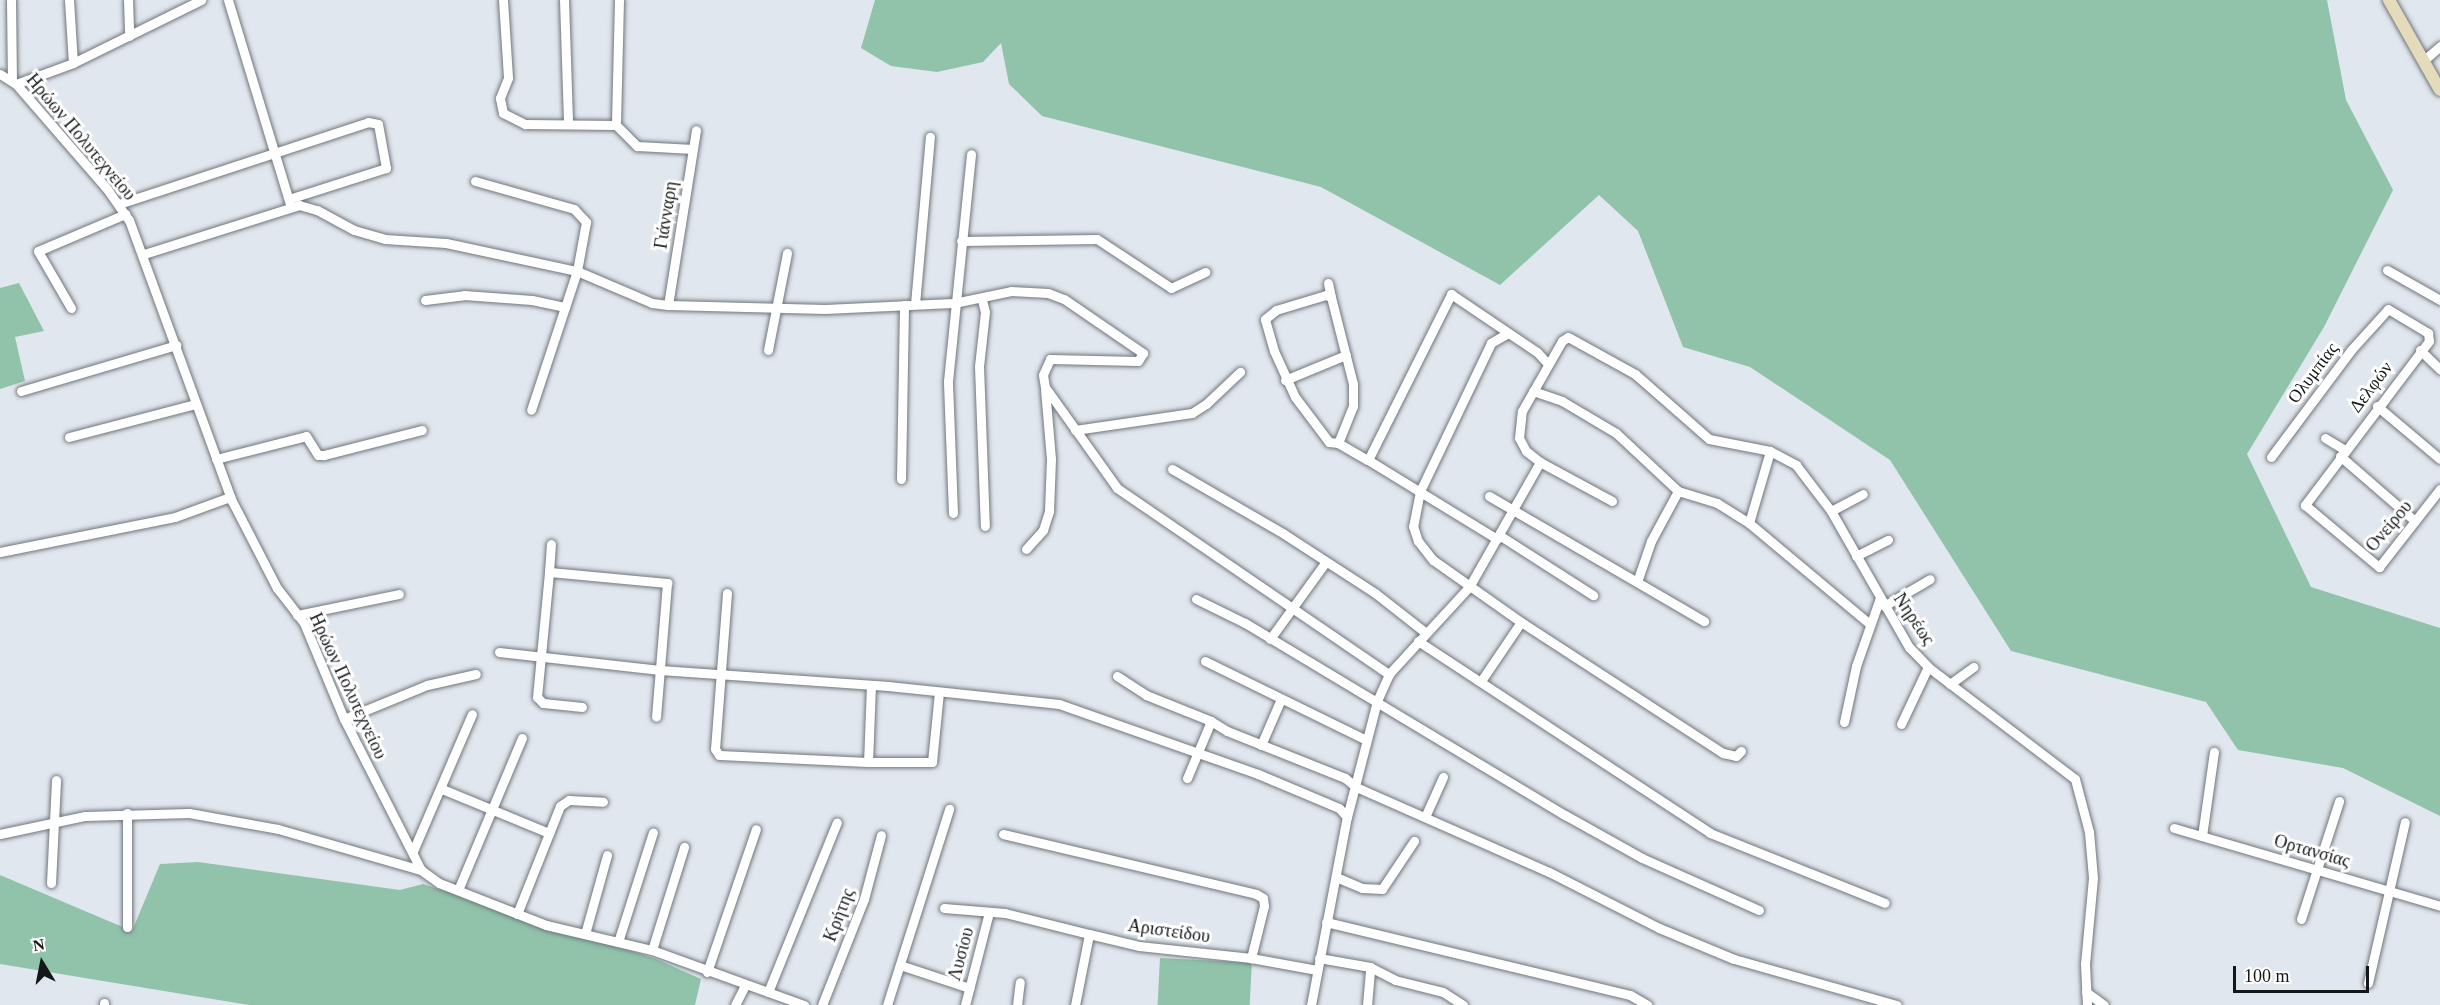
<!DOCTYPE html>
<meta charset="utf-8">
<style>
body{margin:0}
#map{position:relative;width:2440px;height:1005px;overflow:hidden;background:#e1e7ee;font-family:Georgia,serif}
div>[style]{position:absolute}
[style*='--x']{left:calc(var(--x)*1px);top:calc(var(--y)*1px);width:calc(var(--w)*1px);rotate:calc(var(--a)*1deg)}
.green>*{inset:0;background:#90c3aa;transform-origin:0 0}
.roads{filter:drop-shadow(0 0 2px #70767c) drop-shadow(0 0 2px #70767c)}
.minor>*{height:9px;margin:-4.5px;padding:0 4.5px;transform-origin:4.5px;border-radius:4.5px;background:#fff}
.secondary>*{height:12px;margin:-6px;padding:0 6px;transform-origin:6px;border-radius:6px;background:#e4dbbb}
span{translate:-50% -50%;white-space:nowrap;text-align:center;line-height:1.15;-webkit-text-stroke:6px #fff;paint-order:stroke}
.street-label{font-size:18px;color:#151719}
.north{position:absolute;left:12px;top:933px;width:60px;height:60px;-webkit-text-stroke:4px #fff;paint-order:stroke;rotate:350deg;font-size:16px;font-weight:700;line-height:24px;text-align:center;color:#151719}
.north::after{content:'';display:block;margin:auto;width:21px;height:27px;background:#151719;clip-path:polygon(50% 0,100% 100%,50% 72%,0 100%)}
.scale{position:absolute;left:2233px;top:966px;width:136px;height:27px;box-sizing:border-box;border:3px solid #151719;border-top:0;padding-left:8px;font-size:18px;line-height:21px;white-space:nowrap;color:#151719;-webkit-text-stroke:4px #fff;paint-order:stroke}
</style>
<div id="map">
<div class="green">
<i style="clip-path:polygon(875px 0,2327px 0,2346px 100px,2393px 190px,2324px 327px,2247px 454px,2311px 587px,2440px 628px,2440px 816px,2343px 768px,2238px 750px,2206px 702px,2011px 651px,1890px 460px,1750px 367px,1683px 347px,1638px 231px,1599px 195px,1500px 285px,1321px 187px,1042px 116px,1009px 84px,1001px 43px,983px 62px,937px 72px,891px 66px,861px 48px)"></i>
<i style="clip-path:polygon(19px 283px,44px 331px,15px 337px,25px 381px,0 389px,0 288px)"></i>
<i style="clip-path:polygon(198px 862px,400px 890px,423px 884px,656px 959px,701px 979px,695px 1005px,249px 1005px,0 964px,0 875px,132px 931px,160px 864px)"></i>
<i style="left:1160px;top:958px;width:92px;height:47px;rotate:3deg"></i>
</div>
<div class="roads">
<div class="minor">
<i style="--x:11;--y:0;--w:81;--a:89.3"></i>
<i style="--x:69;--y:0;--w:63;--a:86.4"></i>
<i style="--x:128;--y:0;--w:36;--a:88"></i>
<i style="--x:228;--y:0;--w:213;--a:73.1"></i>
<i style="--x:503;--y:0;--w:78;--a:86.3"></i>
<i style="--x:508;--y:78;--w:22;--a:112"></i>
<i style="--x:500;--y:98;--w:15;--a:79"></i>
<i style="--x:503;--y:113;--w:25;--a:27"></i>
<i style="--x:525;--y:124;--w:91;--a:0.6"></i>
<i style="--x:564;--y:0;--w:122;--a:88.1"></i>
<i style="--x:619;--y:0;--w:125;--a:91.4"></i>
<i style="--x:616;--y:125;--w:30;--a:45"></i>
<i style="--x:637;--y:146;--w:56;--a:3.1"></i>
<i style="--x:2423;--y:61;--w:23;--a:-41"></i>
<i style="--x:0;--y:74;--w:19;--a:32"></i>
<i style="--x:16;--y:84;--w:139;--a:49.1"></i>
<i style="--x:107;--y:189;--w:38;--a:55"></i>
<i style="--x:129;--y:220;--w:299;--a:69.9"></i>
<i style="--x:232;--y:501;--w:98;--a:62.7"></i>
<i style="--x:277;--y:588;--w:44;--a:52.4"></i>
<i style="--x:304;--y:623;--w:104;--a:67.4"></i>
<i style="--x:344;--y:719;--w:169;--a:63"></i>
<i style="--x:421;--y:870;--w:22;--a:36"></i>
<i style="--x:439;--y:883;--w:115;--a:21.4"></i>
<i style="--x:546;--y:925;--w:109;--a:13.3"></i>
<i style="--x:652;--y:950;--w:162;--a:19.9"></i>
<i style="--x:16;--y:84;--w:61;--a:-20.2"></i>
<i style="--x:73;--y:63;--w:143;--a:-26.2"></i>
<i style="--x:475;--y:181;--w:103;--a:15.8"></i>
<i style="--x:574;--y:209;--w:18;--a:47"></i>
<i style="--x:586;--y:222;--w:50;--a:100.4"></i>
<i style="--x:577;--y:271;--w:146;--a:108.3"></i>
<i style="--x:119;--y:204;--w:262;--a:-18.2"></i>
<i style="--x:368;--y:122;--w:10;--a:11"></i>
<i style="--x:378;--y:124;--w:45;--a:79.7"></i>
<i style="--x:386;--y:168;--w:102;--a:162.3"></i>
<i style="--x:961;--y:241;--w:136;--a:-0.8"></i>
<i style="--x:1097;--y:239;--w:89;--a:33.5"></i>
<i style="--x:1171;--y:288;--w:38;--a:-25"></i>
<i style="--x:144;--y:254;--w:163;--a:-17.5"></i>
<i style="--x:299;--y:205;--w:19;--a:16"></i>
<i style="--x:317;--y:210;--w:42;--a:28.4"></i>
<i style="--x:354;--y:230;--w:32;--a:16"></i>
<i style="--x:385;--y:239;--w:61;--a:3.8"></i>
<i style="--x:446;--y:243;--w:134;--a:12.1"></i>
<i style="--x:577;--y:271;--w:82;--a:23.1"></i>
<i style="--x:652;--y:303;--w:16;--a:7"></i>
<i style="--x:668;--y:305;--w:157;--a:1.5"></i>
<i style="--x:825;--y:309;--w:129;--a:-2.7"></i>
<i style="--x:954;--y:303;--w:58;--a:-11.9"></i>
<i style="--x:1011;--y:291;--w:37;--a:3"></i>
<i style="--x:1048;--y:293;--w:17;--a:21"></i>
<i style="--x:1064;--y:299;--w:96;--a:34.4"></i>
<i style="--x:1143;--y:353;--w:9;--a:122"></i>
<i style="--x:1138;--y:361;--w:88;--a:-178.7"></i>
<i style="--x:1050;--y:359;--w:17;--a:114"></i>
<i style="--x:1043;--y:375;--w:12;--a:81"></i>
<i style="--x:1045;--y:387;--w:124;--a:54.5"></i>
<i style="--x:1117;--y:488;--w:330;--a:34.4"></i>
<i style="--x:2387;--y:270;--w:61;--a:29.5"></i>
<i style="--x:1328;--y:283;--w:14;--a:78"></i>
<i style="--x:425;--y:300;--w:39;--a:-7"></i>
<i style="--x:464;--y:295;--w:68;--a:4.2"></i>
<i style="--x:532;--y:300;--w:34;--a:12"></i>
<i style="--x:982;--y:300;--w:12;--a:76"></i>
<i style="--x:985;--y:312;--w:54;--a:96.3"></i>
<i style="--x:979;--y:366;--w:160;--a:87.9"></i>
<i style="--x:915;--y:304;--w:168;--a:-84.9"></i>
<i style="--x:668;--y:305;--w:177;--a:-80.9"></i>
<i style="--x:71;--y:308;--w:66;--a:-120.1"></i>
<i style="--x:38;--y:251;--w:95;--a:-23"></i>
<i style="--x:1508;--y:333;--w:20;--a:150"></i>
<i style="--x:1491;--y:343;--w:164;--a:115.6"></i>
<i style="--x:1420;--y:491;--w:36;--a:101"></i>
<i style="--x:1413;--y:526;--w:16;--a:72"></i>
<i style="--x:1418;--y:541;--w:24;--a:52"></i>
<i style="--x:1433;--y:560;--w:108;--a:35.2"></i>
<i style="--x:768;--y:350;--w:99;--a:-78.9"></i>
<i style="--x:2420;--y:350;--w:28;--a:44"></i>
<i style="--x:1285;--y:380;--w:66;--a:-22.3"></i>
<i style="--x:21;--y:391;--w:162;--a:-16.5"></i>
<i style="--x:1533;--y:391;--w:31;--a:19"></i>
<i style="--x:1562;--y:401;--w:63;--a:30.7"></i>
<i style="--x:1616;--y:433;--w:85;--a:43.1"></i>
<i style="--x:1678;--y:491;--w:41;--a:17.1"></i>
<i style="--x:1717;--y:503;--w:38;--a:32"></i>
<i style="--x:1749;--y:523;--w:75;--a:-73.7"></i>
<i style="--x:2377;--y:406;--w:82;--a:40.1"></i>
<i style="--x:1075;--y:430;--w:118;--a:-8.3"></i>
<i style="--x:1192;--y:413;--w:17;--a:-33"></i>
<i style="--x:1206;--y:404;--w:47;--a:-43.3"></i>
<i style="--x:69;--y:437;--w:131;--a:-14.6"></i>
<i style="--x:2325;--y:438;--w:23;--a:31"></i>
<i style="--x:1338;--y:443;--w:9;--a:-174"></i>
<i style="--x:1329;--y:442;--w:56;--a:-127.1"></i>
<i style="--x:1295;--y:397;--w:51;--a:-114.5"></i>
<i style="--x:1274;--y:351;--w:33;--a:-106"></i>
<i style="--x:1265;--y:319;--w:14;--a:-39"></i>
<i style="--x:1276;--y:310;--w:52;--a:-16.7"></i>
<i style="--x:1326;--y:295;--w:5;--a:22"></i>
<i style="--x:1331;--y:297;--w:90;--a:75.8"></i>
<i style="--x:1353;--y:384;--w:22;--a:90"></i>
<i style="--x:1353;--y:406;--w:40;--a:112"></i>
<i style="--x:1338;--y:443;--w:34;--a:30"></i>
<i style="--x:2340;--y:456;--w:99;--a:40.9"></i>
<i style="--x:2271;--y:457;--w:134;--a:-53.2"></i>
<i style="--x:2351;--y:350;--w:55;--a:-47.9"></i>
<i style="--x:2388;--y:309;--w:47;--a:31"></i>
<i style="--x:2428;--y:333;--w:8;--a:83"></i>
<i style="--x:2429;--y:341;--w:206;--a:127.1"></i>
<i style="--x:2305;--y:505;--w:97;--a:40"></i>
<i style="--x:2379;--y:567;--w:99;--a:-52"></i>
<i style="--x:216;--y:459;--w:93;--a:-14.3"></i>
<i style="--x:306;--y:436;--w:22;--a:58"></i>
<i style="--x:318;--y:455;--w:6;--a:0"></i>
<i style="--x:324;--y:455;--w:101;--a:-14.3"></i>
<i style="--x:1172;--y:469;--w:129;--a:30.1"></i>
<i style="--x:1284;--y:534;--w:108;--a:33"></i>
<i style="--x:1375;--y:593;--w:65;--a:38.1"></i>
<i style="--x:901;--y:479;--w:174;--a:-89"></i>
<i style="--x:1489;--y:496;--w:249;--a:30.2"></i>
<i style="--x:1612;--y:501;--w:82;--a:-151.6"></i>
<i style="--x:1540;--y:462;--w:18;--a:-142"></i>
<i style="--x:1526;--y:451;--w:15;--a:-118"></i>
<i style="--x:1519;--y:438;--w:27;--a:-84"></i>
<i style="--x:1522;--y:411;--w:81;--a:-60.3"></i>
<i style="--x:1562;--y:341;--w:7;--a:-34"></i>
<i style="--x:1568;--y:337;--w:77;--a:28.9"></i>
<i style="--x:1635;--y:374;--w:98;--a:41.3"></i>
<i style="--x:1709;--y:439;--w:62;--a:11.1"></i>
<i style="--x:1770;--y:451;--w:30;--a:28"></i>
<i style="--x:1796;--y:465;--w:58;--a:52.7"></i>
<i style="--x:1831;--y:511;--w:157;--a:60.2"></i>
<i style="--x:1909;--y:647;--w:28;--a:46"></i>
<i style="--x:1928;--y:667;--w:185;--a:37.3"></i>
<i style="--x:2075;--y:779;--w:55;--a:75.2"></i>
<i style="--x:2089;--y:832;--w:46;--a:85"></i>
<i style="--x:2093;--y:878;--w:86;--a:95.3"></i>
<i style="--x:2085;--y:964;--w:41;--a:87.2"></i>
<i style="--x:1831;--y:511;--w:36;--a:-28"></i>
<i style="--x:953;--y:513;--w:132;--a:-92.2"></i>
<i style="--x:948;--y:381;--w:228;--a:-84.2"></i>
<i style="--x:1749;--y:523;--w:158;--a:39.9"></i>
<i style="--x:1499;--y:535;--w:112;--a:32.6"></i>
<i style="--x:1497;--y:539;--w:151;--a:-148.5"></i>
<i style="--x:1368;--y:460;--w:186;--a:-63.4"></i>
<i style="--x:1451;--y:294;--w:104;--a:34"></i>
<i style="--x:1537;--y:352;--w:16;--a:47"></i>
<i style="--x:1026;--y:549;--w:25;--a:-48"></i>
<i style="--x:1043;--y:530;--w:20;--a:-72"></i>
<i style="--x:1049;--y:511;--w:52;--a:-87.8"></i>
<i style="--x:1051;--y:459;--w:70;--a:-94.9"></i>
<i style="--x:0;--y:552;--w:178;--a:-11.3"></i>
<i style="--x:175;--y:517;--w:59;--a:-20"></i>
<i style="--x:1856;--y:556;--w:36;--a:-27"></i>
<i style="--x:549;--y:572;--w:28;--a:-86"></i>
<i style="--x:1637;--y:582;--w:43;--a:-71.1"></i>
<i style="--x:1651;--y:541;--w:57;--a:-61.6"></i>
<i style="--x:727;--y:593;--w:156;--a:94.4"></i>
<i style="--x:715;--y:749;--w:7;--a:56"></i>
<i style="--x:719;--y:755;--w:149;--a:2.7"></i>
<i style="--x:1196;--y:599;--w:55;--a:26.1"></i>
<i style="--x:1245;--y:623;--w:373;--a:31"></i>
<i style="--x:1565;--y:815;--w:88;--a:29.2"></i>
<i style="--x:1642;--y:858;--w:128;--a:24"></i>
<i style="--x:1884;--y:606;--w:53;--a:-30.4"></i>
<i style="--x:297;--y:615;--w:104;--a:-11.6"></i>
<i style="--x:1270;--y:639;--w:94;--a:-54.1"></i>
<i style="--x:1418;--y:641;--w:349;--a:33.3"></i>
<i style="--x:1710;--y:833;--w:188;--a:21.8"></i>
<i style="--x:499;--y:652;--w:162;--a:6.4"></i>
<i style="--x:660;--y:670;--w:229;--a:4"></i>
<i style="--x:888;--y:686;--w:172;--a:6"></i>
<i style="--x:1059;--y:704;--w:211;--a:19.4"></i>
<i style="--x:1258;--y:774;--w:88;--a:22.8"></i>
<i style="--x:1339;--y:808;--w:12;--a:48"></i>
<i style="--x:1205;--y:661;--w:179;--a:26.1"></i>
<i style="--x:1117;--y:676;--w:35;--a:33"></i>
<i style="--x:1146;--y:695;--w:70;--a:21.8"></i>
<i style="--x:1211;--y:721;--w:62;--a:112.8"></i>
<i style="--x:1481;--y:681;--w:71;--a:-55.9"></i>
<i style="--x:1521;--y:622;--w:241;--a:33"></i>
<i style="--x:1723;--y:753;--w:13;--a:13"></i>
<i style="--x:1736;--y:756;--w:7;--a:-45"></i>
<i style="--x:1950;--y:684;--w:29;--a:-36"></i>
<i style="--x:871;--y:685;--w:77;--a:92.2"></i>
<i style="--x:868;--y:762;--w:64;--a:0"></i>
<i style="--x:932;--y:762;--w:70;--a:-84.3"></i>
<i style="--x:582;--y:707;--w:39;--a:-174"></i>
<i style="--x:543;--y:703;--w:8;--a:-135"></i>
<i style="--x:537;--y:697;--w:126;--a:-84.5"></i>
<i style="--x:549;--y:572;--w:119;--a:5.3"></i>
<i style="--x:667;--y:583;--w:134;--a:94.7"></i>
<i style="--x:344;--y:719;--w:90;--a:-22.3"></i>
<i style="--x:427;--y:685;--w:50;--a:-12.7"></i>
<i style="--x:1211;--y:721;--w:19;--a:32"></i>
<i style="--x:1227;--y:731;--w:127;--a:21.7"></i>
<i style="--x:1345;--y:778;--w:14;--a:39"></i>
<i style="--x:1356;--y:787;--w:211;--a:23.8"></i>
<i style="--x:1549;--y:872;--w:123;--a:27"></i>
<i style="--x:1659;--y:928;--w:81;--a:22.5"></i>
<i style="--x:1734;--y:959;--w:169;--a:15.8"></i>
<i style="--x:1844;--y:722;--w:57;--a:-77.9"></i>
<i style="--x:1856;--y:666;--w:72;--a:-70.6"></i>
<i style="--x:1901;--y:724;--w:63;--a:-64.7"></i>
<i style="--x:1261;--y:745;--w:50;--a:-66.5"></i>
<i style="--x:442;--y:789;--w:116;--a:22.4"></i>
<i style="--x:1425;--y:817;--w:44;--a:-65.8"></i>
<i style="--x:2174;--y:828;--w:277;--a:16.3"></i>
<i style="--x:0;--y:834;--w:87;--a:-12"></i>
<i style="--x:85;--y:816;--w:104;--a:-1.7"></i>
<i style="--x:189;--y:813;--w:90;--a:10.2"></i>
<i style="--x:278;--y:829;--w:149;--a:16"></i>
<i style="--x:1003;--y:834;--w:260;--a:13.3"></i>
<i style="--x:1256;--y:894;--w:8;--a:30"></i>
<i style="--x:1263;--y:898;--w:8;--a:83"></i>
<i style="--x:1264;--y:906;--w:54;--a:104"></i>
<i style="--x:2202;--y:836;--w:85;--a:-81.9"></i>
<i style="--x:413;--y:851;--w:149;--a:-66.7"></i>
<i style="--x:1336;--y:877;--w:28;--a:23"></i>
<i style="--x:1362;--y:888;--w:20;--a:3"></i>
<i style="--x:1382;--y:889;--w:58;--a:-56.3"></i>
<i style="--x:51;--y:883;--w:103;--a:-87.2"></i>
<i style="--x:458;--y:890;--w:165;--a:-67.2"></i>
<i style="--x:944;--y:908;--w:61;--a:4.7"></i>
<i style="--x:1005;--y:913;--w:87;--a:14"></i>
<i style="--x:517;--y:914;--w:116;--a:-68.3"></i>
<i style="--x:560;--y:806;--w:11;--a:-34"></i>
<i style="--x:569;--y:800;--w:34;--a:3"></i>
<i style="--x:2301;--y:919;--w:124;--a:-72.1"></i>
<i style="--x:1326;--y:922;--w:313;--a:13.5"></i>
<i style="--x:1630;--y:995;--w:20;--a:30"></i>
<i style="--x:127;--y:927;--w:114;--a:-90"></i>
<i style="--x:585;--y:934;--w:82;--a:-74.4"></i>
<i style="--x:618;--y:942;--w:115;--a:-72.3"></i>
<i style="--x:652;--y:950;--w:108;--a:-72.7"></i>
<i style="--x:1319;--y:958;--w:52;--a:10"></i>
<i style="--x:1370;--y:967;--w:28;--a:27"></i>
<i style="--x:1395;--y:980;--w:49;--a:14"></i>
<i style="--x:1443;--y:992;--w:24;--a:33"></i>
<i style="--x:903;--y:966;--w:70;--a:18.4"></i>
<i style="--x:707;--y:972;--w:151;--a:-71.1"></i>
<i style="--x:2368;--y:983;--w:165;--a:-77.1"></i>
<i style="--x:768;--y:992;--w:183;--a:-67.9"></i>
<i style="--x:2086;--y:992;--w:22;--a:36"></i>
<i style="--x:104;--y:1005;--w:2;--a:-90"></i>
<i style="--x:735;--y:1005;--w:22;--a:-63"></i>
<i style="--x:822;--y:1005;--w:114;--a:-68.4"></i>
<i style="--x:864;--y:899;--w:66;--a:-75.1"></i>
<i style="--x:887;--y:1005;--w:206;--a:-72.4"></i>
<i style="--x:965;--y:1005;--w:96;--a:-75.5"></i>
<i style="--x:1017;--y:1005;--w:23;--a:-83"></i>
<i style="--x:1075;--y:1005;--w:72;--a:-78.8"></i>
<i style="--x:1089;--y:934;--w:51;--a:13.5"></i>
<i style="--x:1139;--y:946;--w:113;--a:6.1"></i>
<i style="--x:1251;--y:958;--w:67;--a:10.3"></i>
<i style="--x:1311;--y:1005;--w:191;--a:-79.2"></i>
<i style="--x:1347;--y:817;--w:120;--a:-75.5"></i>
<i style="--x:1377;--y:701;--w:30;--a:-66"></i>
<i style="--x:1389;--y:674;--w:118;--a:-47.4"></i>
<i style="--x:1469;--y:587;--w:144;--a:-60.4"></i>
<i style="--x:1367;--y:1005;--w:38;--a:-85"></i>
</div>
<div class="secondary">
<i style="--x:2389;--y:0;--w:103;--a:60.5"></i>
</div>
</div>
<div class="street-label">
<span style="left:81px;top:137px;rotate:50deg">Ηρώων Πολυτεχνείου</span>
<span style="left:666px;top:215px;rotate:-81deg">Γιάνναρη</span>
<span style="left:2313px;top:373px;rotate:-53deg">Ολυμπίας</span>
<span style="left:2371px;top:387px;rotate:-53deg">Δελφών</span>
<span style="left:2389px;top:526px;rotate:-50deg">Ονείρου</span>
<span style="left:1914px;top:619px;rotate:56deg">Νηρέως</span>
<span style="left:348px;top:686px;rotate:65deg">Ηρώων Πολυτεχνείου</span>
<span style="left:2312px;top:851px;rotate:16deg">Ορτανσίας</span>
<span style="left:839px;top:915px;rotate:-69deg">Κρήτης</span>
<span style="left:1169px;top:931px;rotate:8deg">Αριστείδου</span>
<span style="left:961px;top:954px;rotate:-75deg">Λυσίου</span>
</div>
<div class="north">N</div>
<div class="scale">100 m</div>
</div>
